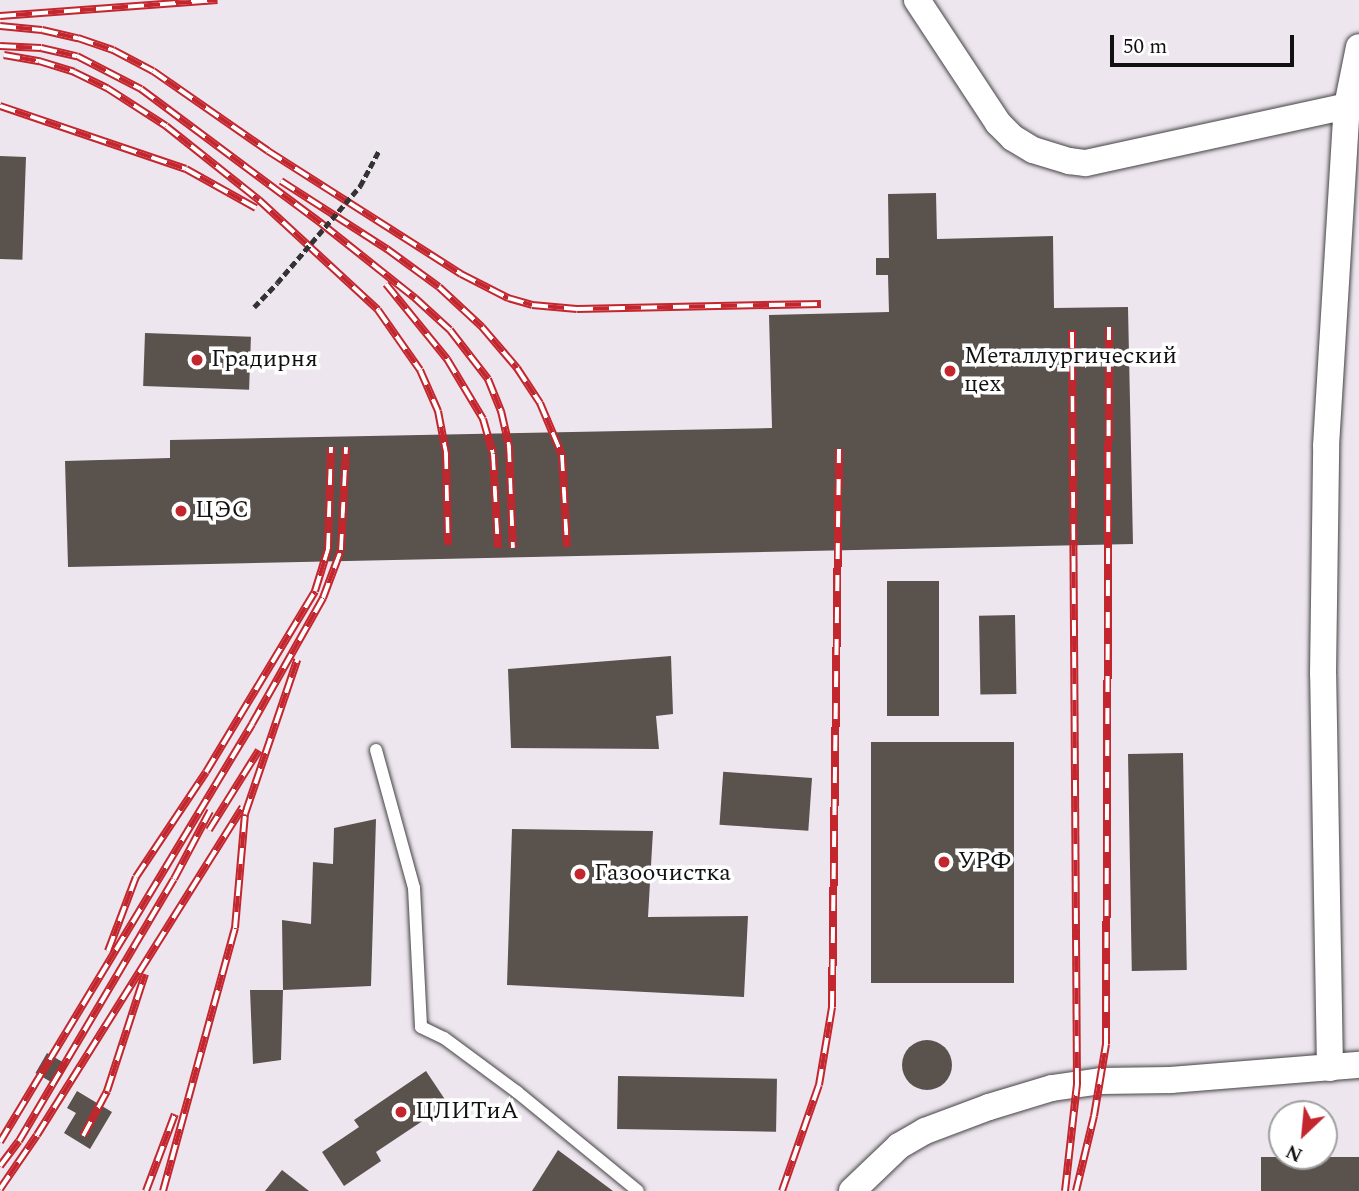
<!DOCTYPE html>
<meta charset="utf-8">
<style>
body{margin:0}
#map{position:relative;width:1359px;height:1191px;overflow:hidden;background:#fffdf5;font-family:Spectral,serif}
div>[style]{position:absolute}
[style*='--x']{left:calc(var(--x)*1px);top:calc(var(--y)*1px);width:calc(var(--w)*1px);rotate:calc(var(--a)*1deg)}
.industrial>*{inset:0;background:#eee6ef}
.building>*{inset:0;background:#5a524d;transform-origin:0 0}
.round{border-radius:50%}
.path>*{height:4.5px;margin-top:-2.25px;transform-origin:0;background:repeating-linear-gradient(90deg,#333 0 7px,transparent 0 10.5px)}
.roads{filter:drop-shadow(0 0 2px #444) drop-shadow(0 0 2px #444)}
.lane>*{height:12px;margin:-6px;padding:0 6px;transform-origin:6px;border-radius:6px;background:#fff}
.street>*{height:26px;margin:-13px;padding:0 13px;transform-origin:13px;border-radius:13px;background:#fff}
.rail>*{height:8px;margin-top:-4px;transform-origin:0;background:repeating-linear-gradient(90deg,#fff 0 16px,#c4262e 0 32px);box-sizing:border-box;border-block:2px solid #c4262e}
.path-bridge>*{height:4.5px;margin-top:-2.25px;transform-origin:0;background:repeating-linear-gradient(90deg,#333 0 7px,transparent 0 10.5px)}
.dots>*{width:19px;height:19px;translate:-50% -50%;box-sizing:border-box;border:4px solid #fff;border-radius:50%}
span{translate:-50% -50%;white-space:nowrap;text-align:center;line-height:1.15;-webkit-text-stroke:7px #fff;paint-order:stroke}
.poi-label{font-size:24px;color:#111}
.left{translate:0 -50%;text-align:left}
.north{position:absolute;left:1268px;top:1100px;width:70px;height:70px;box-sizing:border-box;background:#fff;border:2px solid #a0a0a0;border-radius:50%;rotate:206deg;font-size:19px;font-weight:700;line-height:28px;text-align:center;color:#111}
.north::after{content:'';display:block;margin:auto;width:24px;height:32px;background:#c4262e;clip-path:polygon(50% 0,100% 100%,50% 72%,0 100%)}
.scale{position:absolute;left:1110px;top:35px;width:184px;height:32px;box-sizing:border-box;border:4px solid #111;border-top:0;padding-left:9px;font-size:21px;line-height:24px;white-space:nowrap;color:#111;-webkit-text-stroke:5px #fff;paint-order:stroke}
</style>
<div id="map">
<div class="industrial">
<i style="clip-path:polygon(evenodd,0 0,1359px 0,1359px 1191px,0 1191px,0 0,1282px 1114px,1324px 1114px,1324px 1156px,1282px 1156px,1282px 1114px)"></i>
</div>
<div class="building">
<i style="left:0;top:156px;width:26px;height:103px;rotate:2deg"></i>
<i style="clip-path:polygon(936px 193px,937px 239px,1053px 236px,1054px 308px,1128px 307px,1133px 544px,68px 567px,65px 461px,170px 458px,170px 440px,772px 428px,769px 315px,889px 312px,888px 275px,876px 275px,876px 258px,889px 258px,888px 194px)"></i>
<i style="left:145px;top:333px;width:106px;height:53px;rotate:2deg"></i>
<i style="left:887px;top:581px;width:52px;height:135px"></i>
<i style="left:1015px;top:615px;width:79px;height:36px;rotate:89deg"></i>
<i style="clip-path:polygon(671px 656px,673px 714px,656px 716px,659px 749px,511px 748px,508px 669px)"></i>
<i style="left:871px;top:742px;width:143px;height:241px"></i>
<i style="left:1183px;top:753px;width:217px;height:55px;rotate:89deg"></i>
<i style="left:812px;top:778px;width:53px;height:89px;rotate:94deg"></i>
<i style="clip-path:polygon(376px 819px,371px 986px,283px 990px,281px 1060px,253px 1064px,250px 990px,283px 990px,282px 920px,311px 924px,313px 862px,333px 864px,334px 828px)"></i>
<i style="clip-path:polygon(512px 829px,653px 831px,648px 917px,748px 916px,744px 997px,507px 985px)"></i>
<i class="round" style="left:902px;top:1040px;width:50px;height:50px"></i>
<i style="left:47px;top:1053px;width:24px;height:23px;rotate:30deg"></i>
<i style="clip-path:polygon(426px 1071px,448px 1104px,376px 1152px,381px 1161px,344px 1186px,322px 1152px,359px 1127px,354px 1120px)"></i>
<i style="left:618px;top:1076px;width:159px;height:53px;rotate:1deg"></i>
<i style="clip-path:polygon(77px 1091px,112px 1112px,90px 1149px,64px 1133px,76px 1113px,67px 1108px)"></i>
<i style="clip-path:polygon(558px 1150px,613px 1191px,532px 1191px)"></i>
<i style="left:1359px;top:1157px;width:34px;height:98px;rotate:90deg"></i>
<i style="clip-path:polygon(282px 1170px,309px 1191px,265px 1191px)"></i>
</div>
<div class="path">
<i style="--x:360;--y:186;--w:40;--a:-62"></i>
<i style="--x:254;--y:307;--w:33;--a:-46"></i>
</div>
<div class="roads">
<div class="lane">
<i style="--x:376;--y:750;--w:143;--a:74.6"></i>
<i style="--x:414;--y:888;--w:139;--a:87.1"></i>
<i style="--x:421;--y:1027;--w:25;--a:26"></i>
<i style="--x:444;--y:1038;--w:91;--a:36.5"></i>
<i style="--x:517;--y:1092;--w:156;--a:39.3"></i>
</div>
<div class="street">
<i style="--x:917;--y:0;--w:147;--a:56.6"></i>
<i style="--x:998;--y:123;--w:21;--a:45"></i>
<i style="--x:1013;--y:138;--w:23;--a:31"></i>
<i style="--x:1033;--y:150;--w:38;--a:17"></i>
<i style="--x:1069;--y:161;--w:17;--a:7"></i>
<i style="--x:1086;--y:163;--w:267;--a:-12.3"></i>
<i style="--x:1330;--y:1068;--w:394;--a:-91"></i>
<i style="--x:1323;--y:674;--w:228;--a:-89.2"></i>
<i style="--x:1326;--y:446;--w:341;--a:-86.5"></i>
<i style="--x:1347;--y:106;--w:60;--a:-78.5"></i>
<i style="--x:852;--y:1191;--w:65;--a:-43.8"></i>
<i style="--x:899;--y:1146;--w:30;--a:-30"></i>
<i style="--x:925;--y:1131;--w:68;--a:-20.6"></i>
<i style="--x:989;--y:1107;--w:66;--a:-16.8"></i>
<i style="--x:1052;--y:1088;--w:49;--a:-8.1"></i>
<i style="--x:1101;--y:1081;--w:70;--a:-0.8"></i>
<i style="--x:1171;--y:1080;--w:189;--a:-4.6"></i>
</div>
</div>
<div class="rail">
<i style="--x:0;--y:16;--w:218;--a:-4.2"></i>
<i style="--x:0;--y:26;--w:42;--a:5.4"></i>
<i style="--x:42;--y:30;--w:37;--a:13"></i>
<i style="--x:78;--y:38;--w:37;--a:19"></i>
<i style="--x:113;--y:50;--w:45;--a:27.7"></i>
<i style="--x:153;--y:71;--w:140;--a:34.8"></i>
<i style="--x:268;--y:151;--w:229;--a:32.5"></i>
<i style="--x:461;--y:274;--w:53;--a:27.1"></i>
<i style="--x:508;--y:298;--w:25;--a:16"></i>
<i style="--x:532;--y:305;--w:45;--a:5.1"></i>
<i style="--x:577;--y:309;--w:244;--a:-1.2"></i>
<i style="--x:0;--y:46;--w:41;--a:2.8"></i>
<i style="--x:41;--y:48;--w:37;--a:13"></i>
<i style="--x:77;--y:56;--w:72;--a:27.3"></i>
<i style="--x:141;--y:89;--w:226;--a:36.7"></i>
<i style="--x:322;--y:224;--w:119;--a:38.5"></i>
<i style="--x:415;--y:298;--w:47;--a:42.4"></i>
<i style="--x:450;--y:330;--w:62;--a:52.2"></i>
<i style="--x:488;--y:379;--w:35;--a:68"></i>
<i style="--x:501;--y:411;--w:36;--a:77"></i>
<i style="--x:509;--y:446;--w:102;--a:87.8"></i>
<i style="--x:4;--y:55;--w:36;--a:10"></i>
<i style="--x:39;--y:61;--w:37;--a:17"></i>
<i style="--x:74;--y:72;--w:37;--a:26"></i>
<i style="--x:107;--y:88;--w:70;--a:32.8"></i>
<i style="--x:166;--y:126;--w:119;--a:38.5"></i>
<i style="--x:259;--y:200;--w:162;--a:42.7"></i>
<i style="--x:378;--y:310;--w:73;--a:55"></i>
<i style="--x:420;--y:370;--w:45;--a:66.3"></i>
<i style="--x:438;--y:411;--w:43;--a:79.2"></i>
<i style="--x:446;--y:453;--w:92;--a:88.8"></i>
<i style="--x:0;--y:106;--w:196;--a:18.7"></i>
<i style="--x:186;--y:169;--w:80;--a:29.1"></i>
<i style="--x:281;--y:181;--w:126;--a:32.7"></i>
<i style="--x:387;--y:249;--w:64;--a:36.2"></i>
<i style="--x:439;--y:287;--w:59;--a:42.9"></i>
<i style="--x:482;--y:327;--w:54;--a:49.5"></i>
<i style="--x:517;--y:368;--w:42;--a:56.7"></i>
<i style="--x:540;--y:403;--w:56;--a:67.1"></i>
<i style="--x:562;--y:455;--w:92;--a:86.9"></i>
<i style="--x:386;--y:284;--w:97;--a:50.9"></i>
<i style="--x:447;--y:359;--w:70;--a:59"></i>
<i style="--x:483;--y:419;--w:36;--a:74"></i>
<i style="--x:493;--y:454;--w:94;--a:87"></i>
<i style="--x:209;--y:830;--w:94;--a:-58"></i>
<i style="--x:108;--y:951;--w:79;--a:-69.3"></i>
<i style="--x:136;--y:877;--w:126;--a:-56.3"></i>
<i style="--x:206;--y:772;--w:211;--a:-58.9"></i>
<i style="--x:315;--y:591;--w:44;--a:-72.8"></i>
<i style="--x:328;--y:549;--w:102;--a:-88.3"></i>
<i style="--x:83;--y:1136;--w:51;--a:-61.9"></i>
<i style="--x:107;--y:1091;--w:123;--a:-72"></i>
<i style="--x:0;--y:1142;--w:488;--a:-58.9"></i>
<i style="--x:252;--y:724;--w:145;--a:-60.6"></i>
<i style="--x:323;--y:598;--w:51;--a:-69.4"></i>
<i style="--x:341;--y:550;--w:103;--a:-87.2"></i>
<i style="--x:0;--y:1166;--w:31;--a:-53"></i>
<i style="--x:19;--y:1141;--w:304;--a:-59.4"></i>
<i style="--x:174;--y:879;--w:77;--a:-62.1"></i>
<i style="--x:0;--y:1189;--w:65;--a:-55.6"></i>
<i style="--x:37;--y:1135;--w:387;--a:-57.9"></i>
<i style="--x:146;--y:1191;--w:82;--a:-69.4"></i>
<i style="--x:163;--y:1191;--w:273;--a:-74.7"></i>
<i style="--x:235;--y:928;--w:114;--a:-85"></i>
<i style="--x:245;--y:814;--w:163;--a:-71.3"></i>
<i style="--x:782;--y:1191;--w:112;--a:-70.8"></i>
<i style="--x:819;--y:1085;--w:79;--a:-80.5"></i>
<i style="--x:832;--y:1007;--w:558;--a:-89.28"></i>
<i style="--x:1065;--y:1191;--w:108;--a:-83.6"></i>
<i style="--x:1077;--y:1084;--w:754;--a:-90.38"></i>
<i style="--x:1076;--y:1191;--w:77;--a:-76.5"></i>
<i style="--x:1094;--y:1116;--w:73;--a:-80.5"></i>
<i style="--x:1106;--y:1044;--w:717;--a:-89.76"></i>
</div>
<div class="path-bridge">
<i style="--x:277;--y:283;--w:128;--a:-49.4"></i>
</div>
<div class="dots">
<i style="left:197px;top:360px;background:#c4262e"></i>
<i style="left:950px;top:371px;background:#c4262e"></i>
<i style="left:181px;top:511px;background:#c4262e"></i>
<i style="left:944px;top:862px;background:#c4262e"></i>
<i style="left:580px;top:874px;background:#c4262e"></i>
<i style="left:401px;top:1112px;background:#c4262e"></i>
</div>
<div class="poi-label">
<span class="left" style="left:964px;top:371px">Металлургический<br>цех</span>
<span class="left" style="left:211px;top:360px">Градирня</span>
<span class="left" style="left:195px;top:511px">ЦЭС</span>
<span class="left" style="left:958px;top:862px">УРФ</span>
<span class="left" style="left:594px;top:874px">Газоочистка</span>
<span class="left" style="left:415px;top:1112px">ЦЛИТиА</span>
</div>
<div class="north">N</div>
<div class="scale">50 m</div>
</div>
